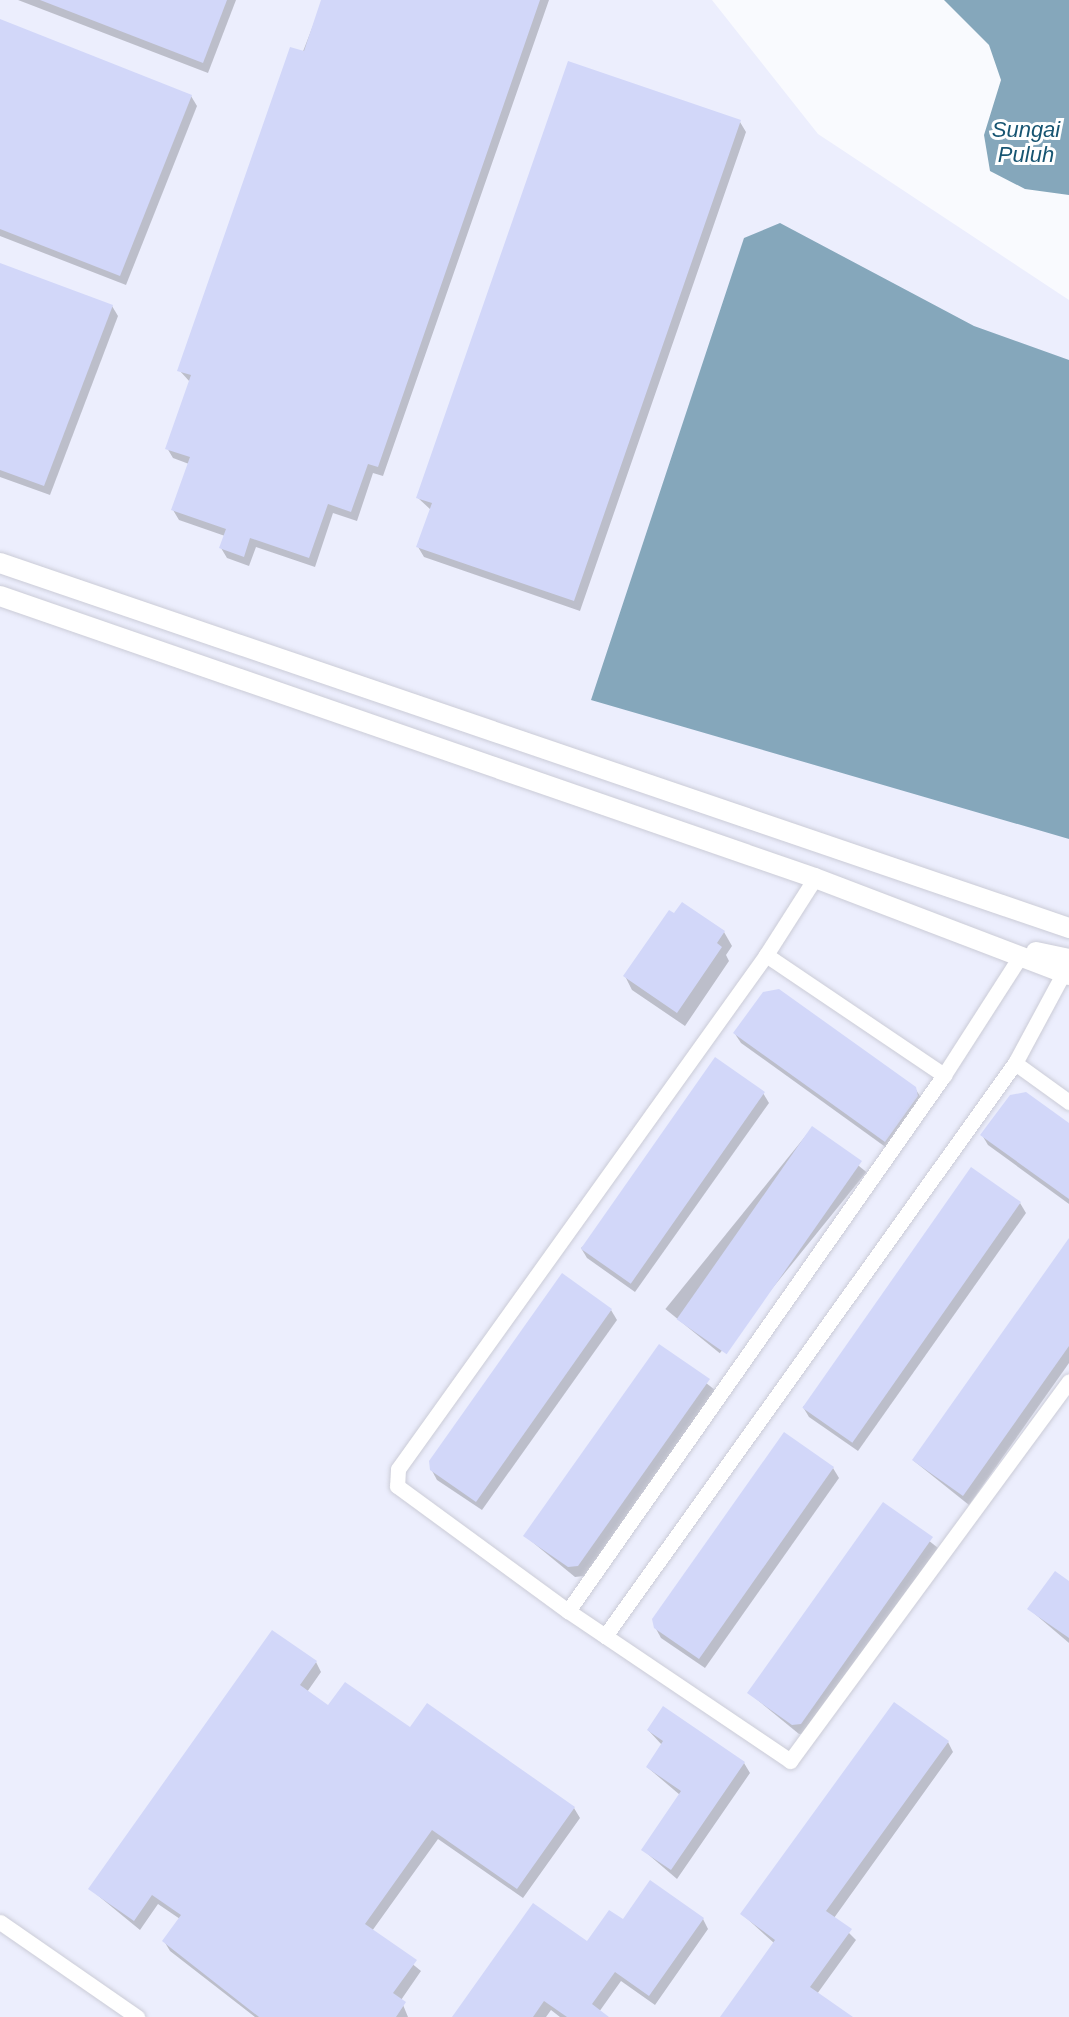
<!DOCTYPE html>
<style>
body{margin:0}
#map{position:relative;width:1069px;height:2017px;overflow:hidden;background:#f9fafe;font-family:Helvetica,sans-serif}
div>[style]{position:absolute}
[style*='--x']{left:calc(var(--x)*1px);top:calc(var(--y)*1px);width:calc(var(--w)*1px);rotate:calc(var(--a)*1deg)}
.built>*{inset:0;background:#eceefd}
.water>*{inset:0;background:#85a7bb}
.shadow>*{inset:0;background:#0003;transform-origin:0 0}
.building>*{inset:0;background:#d2d7f9;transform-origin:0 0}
.roads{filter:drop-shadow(0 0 2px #cbccd7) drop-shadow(0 0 2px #cbccd7)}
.minor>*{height:15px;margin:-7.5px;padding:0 7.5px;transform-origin:7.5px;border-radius:7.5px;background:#fff}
.tertiary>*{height:20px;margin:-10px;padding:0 10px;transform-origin:10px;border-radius:10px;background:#fff}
span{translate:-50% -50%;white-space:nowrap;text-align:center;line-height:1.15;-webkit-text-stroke:6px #fff;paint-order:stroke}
.water-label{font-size:22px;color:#175572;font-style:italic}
</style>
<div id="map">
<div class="built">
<i style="clip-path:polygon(0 0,712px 0,818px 134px,1069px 300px,1069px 2017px,0 2017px)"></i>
</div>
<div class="water">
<i style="clip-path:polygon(944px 0,1069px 0,1069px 195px,1025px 189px,990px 171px,984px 135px,1001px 80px,989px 45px)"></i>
<i style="clip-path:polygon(780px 223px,974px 326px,1069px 360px,1069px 839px,591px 700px,744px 238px)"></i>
</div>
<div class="shadow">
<i style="clip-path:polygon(18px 0,236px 0,208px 73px)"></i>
<i style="clip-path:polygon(323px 0,549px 0,383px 476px,373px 473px,357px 521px,333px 513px,315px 567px,256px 547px,249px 566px,227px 558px,221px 548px,225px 536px,179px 520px,173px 510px,189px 464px,173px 458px,167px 448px,190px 382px,179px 370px)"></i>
<i style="clip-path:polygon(0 21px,191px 96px,197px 106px,126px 285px,0 236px)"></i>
<i style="clip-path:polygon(740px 122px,746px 132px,580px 611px,424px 557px,418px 547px,431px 510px,418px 498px)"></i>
<i style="clip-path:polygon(0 265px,112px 306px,118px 316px,50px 495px,0 477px)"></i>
<i style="clip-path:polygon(682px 904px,724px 932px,732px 946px,726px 955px,729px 961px,685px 1026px,632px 990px,625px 976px)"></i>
<i style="clip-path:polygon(735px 1034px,915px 1088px,921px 1098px,891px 1151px,741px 1043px)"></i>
<i style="clip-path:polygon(763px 1093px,769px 1103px,635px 1292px,587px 1258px,581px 1248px)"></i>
<i style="clip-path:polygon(1069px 1125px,1069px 1204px,988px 1145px,982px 1135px)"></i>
<i style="left:812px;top:1128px;width:70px;height:233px;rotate:39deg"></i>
<i style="clip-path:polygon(1020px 1203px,1026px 1213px,858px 1451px,809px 1417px,803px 1407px)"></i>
<i style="clip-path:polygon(1069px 1241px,1069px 1363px,969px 1505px,914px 1461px)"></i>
<i style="clip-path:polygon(611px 1310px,617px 1320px,482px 1510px,437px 1480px,431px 1469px)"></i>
<i style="clip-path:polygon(659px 1346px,715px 1390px,584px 1576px,575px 1577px,525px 1536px)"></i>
<i style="clip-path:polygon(833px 1468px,839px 1478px,705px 1668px,661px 1638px,655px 1627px)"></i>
<i style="clip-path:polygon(883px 1504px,938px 1548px,807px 1734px,799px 1734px,749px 1693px)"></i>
<i style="clip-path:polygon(1069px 1583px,1069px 1643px,1029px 1609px)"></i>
<i style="clip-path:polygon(316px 1662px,321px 1672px,307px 1692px,329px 1707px,411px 1729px,574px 1808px,580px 1818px,523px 1898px,438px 1839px,372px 1931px,421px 1971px,401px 2000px,408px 2017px,255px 2017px,170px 1951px,164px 1941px,180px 1919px,158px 1904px,140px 1930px,90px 1889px)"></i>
<i style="clip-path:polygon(648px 1730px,744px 1763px,750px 1773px,677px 1879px,643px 1850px,680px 1795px,647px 1767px,662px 1745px)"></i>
<i style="clip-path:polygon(948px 1742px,953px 1752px,834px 1918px,856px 1940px,817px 1994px,851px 2017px,722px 2017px,774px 1943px,742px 1914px)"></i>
<i style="clip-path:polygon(703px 1919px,708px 1929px,655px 2005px,621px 1981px,599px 2012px,607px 2017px,560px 2017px,551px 2010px,546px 2017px,454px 2017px,623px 1921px)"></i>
</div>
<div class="building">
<i style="clip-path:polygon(40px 0,227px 0,203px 63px)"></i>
<i style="clip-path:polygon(321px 0,540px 0,378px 467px,368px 464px,351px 512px,328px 504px,309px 558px,250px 538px,244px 557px,219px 548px,226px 529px,171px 510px,190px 457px,165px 449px,191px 375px,177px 371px,290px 47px,304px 51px)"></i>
<i style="clip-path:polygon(0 19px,192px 95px,120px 276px,0 229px)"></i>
<i style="clip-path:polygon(568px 61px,741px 120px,574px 601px,416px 547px,432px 503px,416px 498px)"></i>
<i style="clip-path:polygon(0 263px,113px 305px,44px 486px,0 470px)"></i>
<i style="clip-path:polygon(682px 902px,725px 931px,717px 943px,722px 947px,677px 1013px,623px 976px,669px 910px,674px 913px)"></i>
<i style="clip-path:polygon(779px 989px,916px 1087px,918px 1096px,885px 1142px,733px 1033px,763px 992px)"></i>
<i style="left:715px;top:1057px;width:61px;height:234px;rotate:35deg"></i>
<i style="clip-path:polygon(1026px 1092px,1069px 1123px,1069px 1199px,980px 1135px,1010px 1095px)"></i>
<i style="left:812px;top:1126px;width:61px;height:236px;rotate:35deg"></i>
<i style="left:971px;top:1167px;width:61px;height:294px;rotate:35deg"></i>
<i style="clip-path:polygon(1069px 1238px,1069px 1346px,963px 1496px,912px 1460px)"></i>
<i style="clip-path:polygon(562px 1273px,612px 1309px,476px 1502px,430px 1470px,429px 1461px)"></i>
<i style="clip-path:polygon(659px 1344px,710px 1379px,578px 1566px,568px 1567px,523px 1536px)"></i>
<i style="clip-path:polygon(784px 1432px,834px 1467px,699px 1659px,654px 1628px,652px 1619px)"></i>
<i style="clip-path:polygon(883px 1502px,933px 1537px,801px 1724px,792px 1725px,747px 1693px)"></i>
<i style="clip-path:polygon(1055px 1571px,1069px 1581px,1069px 1638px,1027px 1609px)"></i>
<i style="clip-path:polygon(272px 1630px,317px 1661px,300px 1685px,328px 1705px,345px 1682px,410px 1727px,427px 1703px,575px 1807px,517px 1889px,432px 1830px,365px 1924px,417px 1960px,393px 1993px,406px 2002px,396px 2017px,259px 2017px,162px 1941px,181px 1915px,152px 1895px,134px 1921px,88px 1889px)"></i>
<i style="clip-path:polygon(894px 1702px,949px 1741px,826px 1911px,852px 1929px,810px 1987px,853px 2017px,720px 2017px,775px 1940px,740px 1914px)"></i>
<i style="clip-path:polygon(663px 1706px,745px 1762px,671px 1870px,641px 1850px,681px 1791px,646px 1767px,663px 1741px,647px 1730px)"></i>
<i style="clip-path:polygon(650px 1880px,704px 1918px,649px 1996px,615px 1972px,592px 2004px,609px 2017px,567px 2017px,544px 2001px,533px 2017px,452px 2017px,533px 1903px,587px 1941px,609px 1910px,623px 1919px)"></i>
</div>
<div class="roads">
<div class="minor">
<i style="--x:815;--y:878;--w:91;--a:122.5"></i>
<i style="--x:766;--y:955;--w:632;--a:125.6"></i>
<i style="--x:398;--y:1469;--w:17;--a:93"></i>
<i style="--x:397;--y:1486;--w:212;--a:36.2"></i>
<i style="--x:568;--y:1611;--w:268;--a:34"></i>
<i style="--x:790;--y:1761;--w:471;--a:-53.7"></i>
<i style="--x:766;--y:955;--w:215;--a:34"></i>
<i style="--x:1015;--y:1063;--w:67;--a:35.8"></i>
<i style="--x:568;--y:1611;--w:655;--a:-54.95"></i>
<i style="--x:944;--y:1075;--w:143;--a:-57.3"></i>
<i style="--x:605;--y:1636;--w:705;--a:-54.42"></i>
<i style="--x:1015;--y:1063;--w:103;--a:-61.7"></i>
<i style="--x:0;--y:1922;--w:167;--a:34.7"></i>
</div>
<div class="tertiary">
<i style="--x:0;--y:563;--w:1130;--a:18.85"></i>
<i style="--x:0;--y:596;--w:862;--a:19.09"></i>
<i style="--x:815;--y:878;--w:272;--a:20.9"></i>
<i style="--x:1036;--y:952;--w:34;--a:12"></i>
</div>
</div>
<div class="water-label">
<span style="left:1026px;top:142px">Sungai<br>Puluh</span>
</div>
</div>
